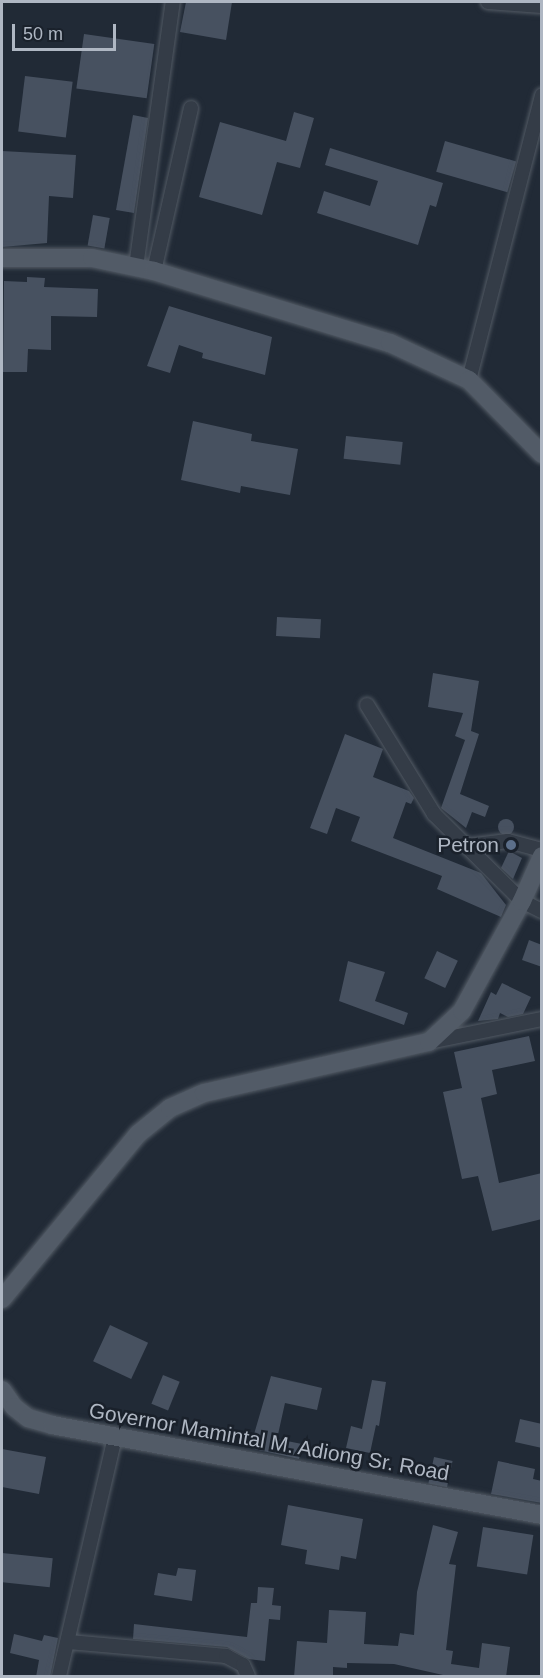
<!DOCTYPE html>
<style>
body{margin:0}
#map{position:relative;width:543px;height:1678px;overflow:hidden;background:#212a36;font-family:Arial,sans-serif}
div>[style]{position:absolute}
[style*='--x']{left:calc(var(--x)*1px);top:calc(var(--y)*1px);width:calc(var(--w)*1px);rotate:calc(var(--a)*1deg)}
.building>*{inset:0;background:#475160;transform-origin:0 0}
.round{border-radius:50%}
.roads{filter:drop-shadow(0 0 2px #525a64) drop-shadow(0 0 2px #525a64)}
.minor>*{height:14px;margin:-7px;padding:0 7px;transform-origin:7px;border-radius:7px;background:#343c47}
.major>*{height:18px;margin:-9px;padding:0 9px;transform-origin:9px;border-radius:9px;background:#525b67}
.dots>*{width:16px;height:16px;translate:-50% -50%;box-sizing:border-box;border:3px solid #1a212b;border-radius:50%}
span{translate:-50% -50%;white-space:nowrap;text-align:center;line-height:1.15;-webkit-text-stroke:5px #1a212b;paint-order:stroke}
.poi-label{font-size:21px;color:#afb7c3}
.right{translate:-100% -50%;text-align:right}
.street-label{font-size:21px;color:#afb7c3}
.frame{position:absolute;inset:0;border:3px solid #afb7c3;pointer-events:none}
.scale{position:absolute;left:12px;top:24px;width:104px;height:27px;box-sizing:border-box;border:3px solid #afb7c3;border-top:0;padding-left:8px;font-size:18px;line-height:21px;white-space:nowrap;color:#afb7c3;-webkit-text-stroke:4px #1a212b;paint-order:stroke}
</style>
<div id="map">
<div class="building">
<i style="clip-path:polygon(186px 2px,232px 2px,226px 40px,180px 32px)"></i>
<i style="left:84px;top:34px;width:71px;height:55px;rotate:8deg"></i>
<i style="left:25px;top:76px;width:48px;height:56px;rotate:7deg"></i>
<i style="clip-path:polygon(294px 112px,314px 118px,300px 168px,277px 162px,262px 215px,199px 197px,220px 122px,286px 141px)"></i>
<i style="clip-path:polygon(133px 115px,148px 118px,134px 213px,116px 210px)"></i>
<i style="left:445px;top:141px;width:74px;height:32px;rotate:16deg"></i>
<i style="clip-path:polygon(330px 148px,443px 183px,436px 207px,430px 205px,418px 245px,317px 213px,324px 191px,370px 206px,378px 181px,325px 165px)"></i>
<i style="clip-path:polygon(2px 151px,76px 155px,73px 198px,49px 196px,47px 243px,2px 247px)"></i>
<i style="left:93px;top:215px;width:17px;height:31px;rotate:10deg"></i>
<i style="clip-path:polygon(27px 277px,45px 278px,44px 287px,98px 289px,97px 317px,51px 316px,51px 350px,28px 349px,27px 372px,3px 372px,4px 281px,27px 282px)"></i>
<i style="clip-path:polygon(169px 306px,272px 337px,265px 375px,202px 358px,203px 353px,179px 345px,170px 373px,147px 366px)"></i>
<i style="clip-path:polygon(193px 421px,252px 434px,251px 441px,298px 449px,290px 495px,241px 486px,240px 493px,181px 480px)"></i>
<i style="left:346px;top:436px;width:57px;height:23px;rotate:6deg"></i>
<i style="left:277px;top:617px;width:44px;height:19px;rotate:3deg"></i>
<i style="clip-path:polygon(433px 673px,479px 681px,471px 731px,479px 734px,460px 794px,489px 806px,485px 817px,472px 812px,466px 828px,441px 808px,465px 740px,455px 736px,463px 713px,428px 707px)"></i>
<i style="clip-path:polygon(345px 734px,383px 749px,373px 777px,409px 791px,414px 798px,411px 804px,406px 802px,393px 838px,481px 873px,506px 905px,501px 917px,437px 889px,442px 876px,351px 841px,360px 817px,336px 808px,327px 834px,310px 828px)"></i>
<i class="round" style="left:498px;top:819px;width:16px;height:16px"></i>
<i style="clip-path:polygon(509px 851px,522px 858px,513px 879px,501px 868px)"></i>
<i style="clip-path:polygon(529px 940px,542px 945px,542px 967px,522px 960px)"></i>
<i style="left:437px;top:951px;width:23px;height:30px;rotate:25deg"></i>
<i style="clip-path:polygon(348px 961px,385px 972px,375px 1001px,408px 1013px,404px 1025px,339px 1001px)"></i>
<i style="clip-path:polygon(502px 983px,531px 997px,523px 1014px,508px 1017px,500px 1013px,498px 1019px,478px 1021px,491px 992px,496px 995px)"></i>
<i style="clip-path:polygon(529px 1036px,535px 1061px,492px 1070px,497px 1094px,481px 1098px,499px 1183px,542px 1173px,542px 1219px,492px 1231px,478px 1176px,462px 1179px,443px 1092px,462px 1088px,454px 1052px)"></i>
<i style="left:110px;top:1325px;width:42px;height:40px;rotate:25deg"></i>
<i style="left:163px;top:1375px;width:18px;height:31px;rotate:22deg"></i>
<i style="clip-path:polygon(271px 1376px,322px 1388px,317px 1410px,285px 1403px,277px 1439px,302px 1444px,299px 1459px,250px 1448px)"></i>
<i style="clip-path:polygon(372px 1380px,386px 1382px,379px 1426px,376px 1425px,370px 1453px,346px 1448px,351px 1426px,362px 1429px)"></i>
<i style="clip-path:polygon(520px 1419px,542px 1424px,542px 1448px,515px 1442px)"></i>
<i style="clip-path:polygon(2px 1449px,46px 1457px,39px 1494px,2px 1487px)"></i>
<i style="left:434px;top:1457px;width:19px;height:27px;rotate:12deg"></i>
<i style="clip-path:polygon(498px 1461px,535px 1469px,533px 1479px,542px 1481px,542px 1503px,491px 1494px)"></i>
<i style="clip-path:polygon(288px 1505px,363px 1519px,356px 1559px,341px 1556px,339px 1570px,305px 1564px,307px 1550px,281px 1545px)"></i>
<i style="clip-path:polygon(433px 1525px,458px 1532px,449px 1564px,456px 1565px,446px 1650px,453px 1651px,451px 1664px,479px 1668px,482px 1643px,510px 1647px,506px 1677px,452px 1677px,394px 1664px,347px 1663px,347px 1668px,333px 1667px,333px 1677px,294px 1677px,297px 1641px,327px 1643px,329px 1610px,366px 1612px,364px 1644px,398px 1646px,400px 1633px,414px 1635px,417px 1592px)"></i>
<i style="left:483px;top:1527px;width:51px;height:40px;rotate:9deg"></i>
<i style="left:2px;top:1553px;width:51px;height:29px;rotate:6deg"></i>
<i style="clip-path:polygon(178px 1568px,196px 1570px,192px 1601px,154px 1595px,158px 1573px,176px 1576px)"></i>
<i style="clip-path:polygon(258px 1587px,274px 1588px,272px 1605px,281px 1606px,280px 1620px,269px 1619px,265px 1661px,249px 1659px,227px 1647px,133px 1639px,134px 1624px,247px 1637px,251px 1603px,257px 1603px)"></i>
<i style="clip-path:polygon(14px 1634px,42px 1641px,44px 1635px,58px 1638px,50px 1677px,36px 1677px,39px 1660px,10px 1653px)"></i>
</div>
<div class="roads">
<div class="minor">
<i style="--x:488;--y:2;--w:54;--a:4.2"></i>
<i style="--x:136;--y:267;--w:268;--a:-82.1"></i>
<i style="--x:154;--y:271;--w:167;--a:-77.2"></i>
<i style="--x:469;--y:380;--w:294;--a:-75.6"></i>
<i style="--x:367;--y:705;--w:128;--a:58.4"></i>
<i style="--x:434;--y:814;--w:124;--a:44.7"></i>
<i style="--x:522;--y:901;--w:22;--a:27"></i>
<i style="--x:468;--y:846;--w:40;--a:-7.1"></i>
<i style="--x:508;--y:841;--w:35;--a:15"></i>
<i style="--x:429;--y:1042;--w:115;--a:-11.5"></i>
<i style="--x:69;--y:1642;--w:158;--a:5.1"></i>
<i style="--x:226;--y:1656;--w:19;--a:28"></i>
<i style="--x:243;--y:1665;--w:12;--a:66"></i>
<i style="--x:59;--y:1676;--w:245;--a:-76.8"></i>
</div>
<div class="major">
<i style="--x:2;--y:258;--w:90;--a:0"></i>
<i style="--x:92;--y:258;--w:63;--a:11.8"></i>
<i style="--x:154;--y:271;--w:247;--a:17"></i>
<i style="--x:390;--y:343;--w:87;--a:25.1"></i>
<i style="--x:469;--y:380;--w:104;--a:45.4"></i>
<i style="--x:2;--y:1299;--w:214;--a:-50.5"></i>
<i style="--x:138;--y:1134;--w:41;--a:-39.1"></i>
<i style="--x:170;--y:1108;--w:37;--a:-24"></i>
<i style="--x:204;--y:1093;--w:231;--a:-12.8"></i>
<i style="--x:429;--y:1042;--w:45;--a:-43.2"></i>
<i style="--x:462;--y:1011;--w:125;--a:-61.4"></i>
<i style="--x:522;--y:901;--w:49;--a:-66"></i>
<i style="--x:2;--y:1390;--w:21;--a:55"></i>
<i style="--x:14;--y:1407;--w:18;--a:38"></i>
<i style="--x:28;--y:1418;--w:25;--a:16"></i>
<i style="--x:52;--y:1425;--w:498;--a:10.4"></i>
</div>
</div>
<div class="dots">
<i style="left:511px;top:845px;background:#5c6f8a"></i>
</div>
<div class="poi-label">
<span class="right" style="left:499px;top:845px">Petron</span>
</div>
<div class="street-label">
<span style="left:269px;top:1442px;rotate:10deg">Governor Mamintal M. Adiong Sr. Road</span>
</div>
<div class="frame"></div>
<div class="scale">50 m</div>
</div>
